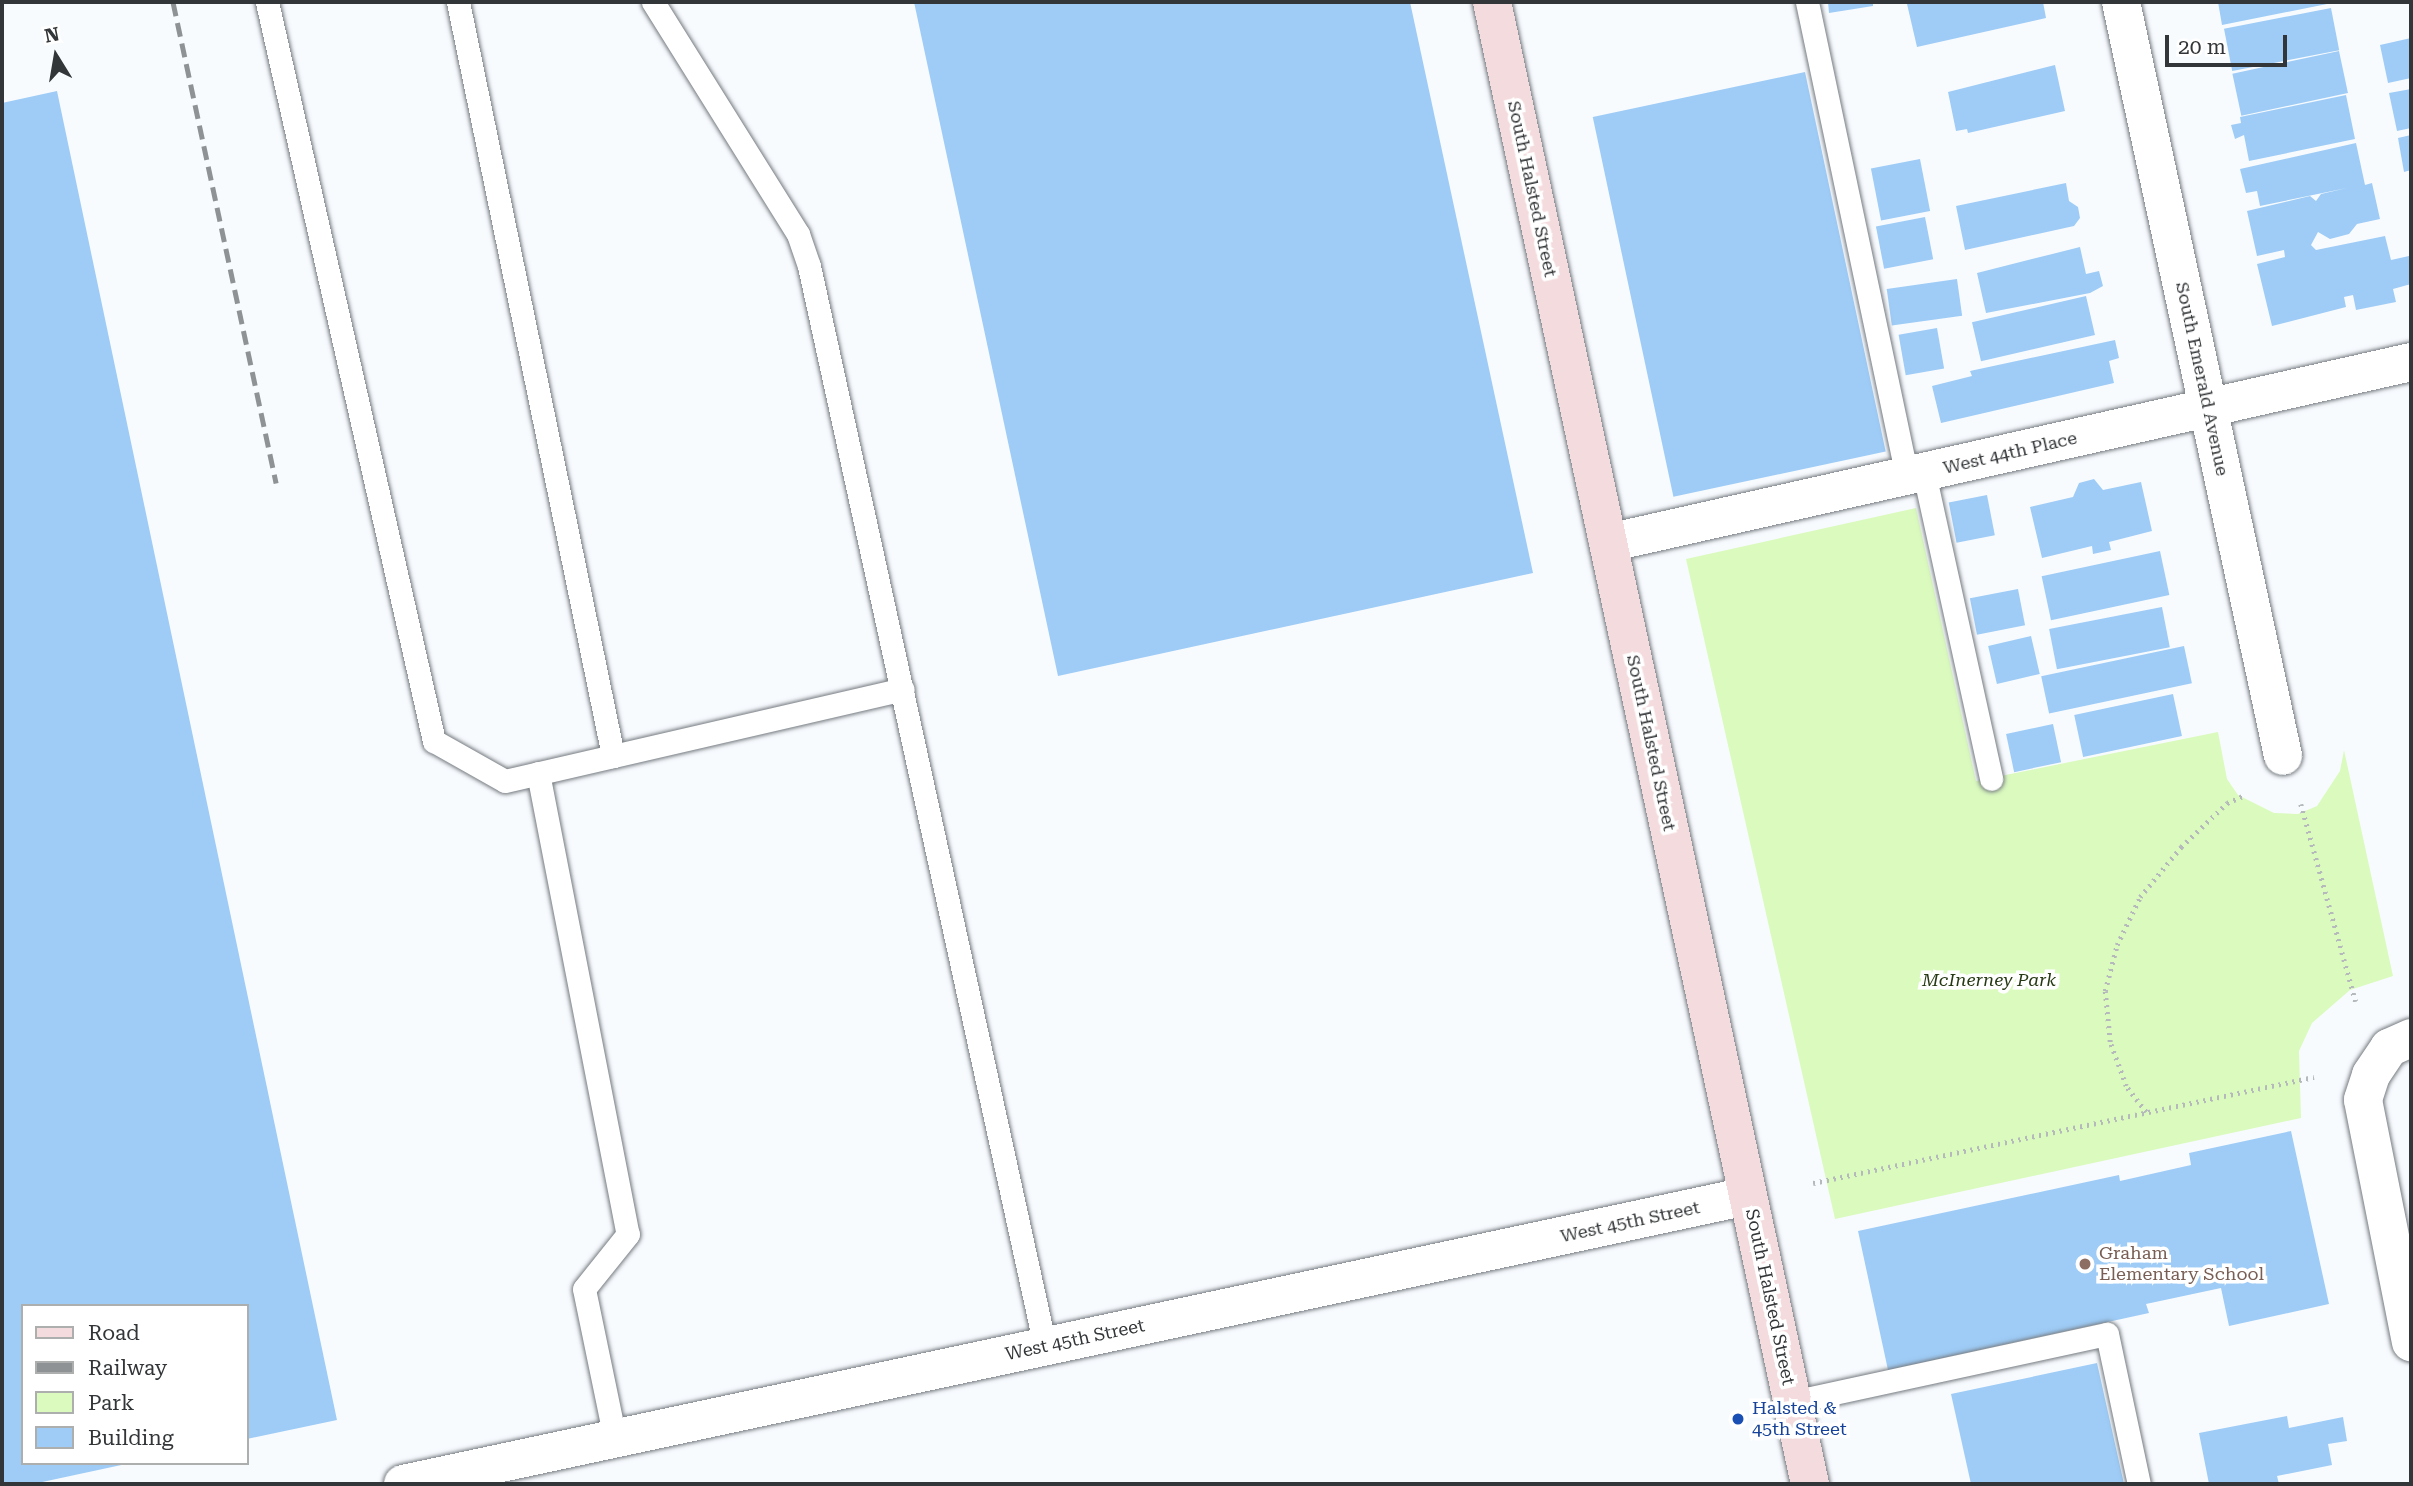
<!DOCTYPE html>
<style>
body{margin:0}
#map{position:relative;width:2413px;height:1486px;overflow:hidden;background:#f8fbfe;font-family:"Roboto Serif",serif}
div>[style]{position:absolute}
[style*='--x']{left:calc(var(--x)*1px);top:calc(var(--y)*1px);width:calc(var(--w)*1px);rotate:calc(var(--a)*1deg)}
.green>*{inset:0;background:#dafabe}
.building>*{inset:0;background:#9eccf6;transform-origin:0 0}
.path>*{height:4.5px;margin-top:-2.25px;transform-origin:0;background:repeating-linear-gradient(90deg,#b6b9bc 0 2px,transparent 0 7px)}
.roads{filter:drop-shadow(0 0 2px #757b81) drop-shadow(0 0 2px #757b81)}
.lane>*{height:23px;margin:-11.5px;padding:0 11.5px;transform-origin:11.5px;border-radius:11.5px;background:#fff}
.street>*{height:38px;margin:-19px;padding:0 19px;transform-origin:19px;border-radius:19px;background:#fff}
.secondary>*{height:38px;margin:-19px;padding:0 19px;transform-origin:19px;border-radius:19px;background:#f4dcde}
.rail>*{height:5px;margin-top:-2.5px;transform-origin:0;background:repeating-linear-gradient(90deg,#8f9294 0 14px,transparent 0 21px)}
.dots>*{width:19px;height:19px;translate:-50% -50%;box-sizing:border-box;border:4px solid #fff;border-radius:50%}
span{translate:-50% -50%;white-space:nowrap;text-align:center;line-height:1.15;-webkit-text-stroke:7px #fff;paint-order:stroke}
.street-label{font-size:18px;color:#333638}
.park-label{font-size:18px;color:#273914;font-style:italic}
.education-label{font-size:18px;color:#785e54}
.left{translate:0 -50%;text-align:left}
.transit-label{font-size:18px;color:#164399}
.frame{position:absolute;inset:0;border:4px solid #333638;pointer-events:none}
.legend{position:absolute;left:21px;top:1304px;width:228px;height:161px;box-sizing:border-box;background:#fff;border:2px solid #adafaf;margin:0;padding:9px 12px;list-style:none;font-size:21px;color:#333638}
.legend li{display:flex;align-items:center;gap:14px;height:35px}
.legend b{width:35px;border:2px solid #adafaf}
.north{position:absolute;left:21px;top:21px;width:70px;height:70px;-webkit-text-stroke:5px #fff;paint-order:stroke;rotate:349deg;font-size:19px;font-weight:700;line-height:28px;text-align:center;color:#333638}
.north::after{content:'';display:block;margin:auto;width:24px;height:32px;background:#333638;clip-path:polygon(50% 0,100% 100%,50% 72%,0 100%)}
.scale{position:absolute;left:2165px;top:35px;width:122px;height:32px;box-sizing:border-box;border:4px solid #333638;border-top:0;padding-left:9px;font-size:21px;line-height:24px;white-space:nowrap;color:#333638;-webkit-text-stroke:5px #fff;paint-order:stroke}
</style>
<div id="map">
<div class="green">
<i style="clip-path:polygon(1916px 508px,1976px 781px,2218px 732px,2227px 779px,2238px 795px,2274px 813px,2298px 814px,2317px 806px,2340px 771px,2344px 750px,2393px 976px,2350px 990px,2312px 1023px,2299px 1051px,2301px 1118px,1835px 1219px,1686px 559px)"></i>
</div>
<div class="building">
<i style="clip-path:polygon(914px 2px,1410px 2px,1533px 573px,1058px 676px)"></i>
<i style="clip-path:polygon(1828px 2px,1873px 2px,1873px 6px,1829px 13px)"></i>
<i style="clip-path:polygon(1919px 2px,2043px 2px,2046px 18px,1917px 47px,1907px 4px)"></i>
<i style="clip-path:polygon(2218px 2px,2332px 2px,2332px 3px,2222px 25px)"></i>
<i style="left:2331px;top:8px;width:43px;height:109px;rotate:79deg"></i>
<i style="clip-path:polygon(2411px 38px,2411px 78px,2388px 83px,2380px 45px)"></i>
<i style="left:2339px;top:51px;width:43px;height:109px;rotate:78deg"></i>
<i style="clip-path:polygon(2055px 65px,2065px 111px,1968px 133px,1967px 129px,1956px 131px,1948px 92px)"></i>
<i style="left:1805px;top:72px;width:388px;height:217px;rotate:78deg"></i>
<i style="clip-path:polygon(2411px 89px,2411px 128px,2397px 131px,2389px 93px)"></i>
<i style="clip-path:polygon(57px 91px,337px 1420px,247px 1439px,247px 1306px,23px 1306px,23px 1463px,126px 1464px,33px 1484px,2px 1484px,2px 103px)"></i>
<i style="clip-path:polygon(2346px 95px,2355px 139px,2249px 161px,2244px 135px,2235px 139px,2231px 125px,2241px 123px,2240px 117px)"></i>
<i style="clip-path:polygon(2411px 135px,2411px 170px,2404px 172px,2398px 138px)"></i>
<i style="clip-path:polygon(2356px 143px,2365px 185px,2372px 183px,2380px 219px,2357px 224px,2349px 234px,2330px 239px,2318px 232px,2311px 245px,2316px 250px,2385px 236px,2391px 260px,2409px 256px,2411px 284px,2393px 289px,2396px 302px,2356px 310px,2353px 295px,2344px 297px,2346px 307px,2272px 326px,2257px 264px,2285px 257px,2284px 250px,2257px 256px,2247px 211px,2310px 196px,2316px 201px,2321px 194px,2347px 188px,2260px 206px,2257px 191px,2246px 193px,2240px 169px)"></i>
<i style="left:1920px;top:159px;width:53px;height:50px;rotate:79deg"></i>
<i style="clip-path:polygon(2066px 183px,2069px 201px,2078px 207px,2080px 218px,2074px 226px,1965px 250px,1956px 206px)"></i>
<i style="left:1925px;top:217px;width:43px;height:50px;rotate:79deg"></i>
<i style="clip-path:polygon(2080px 247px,2086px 274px,2099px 271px,2103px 286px,2090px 293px,1986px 313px,1977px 273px)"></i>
<i style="left:1957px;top:279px;width:37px;height:71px;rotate:82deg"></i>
<i style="left:2086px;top:296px;width:40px;height:117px;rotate:77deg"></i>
<i style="left:1937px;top:328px;width:41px;height:39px;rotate:80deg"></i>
<i style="clip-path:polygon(2115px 340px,2119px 358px,2109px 361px,2114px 383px,1941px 423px,1932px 386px,1972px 376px,1970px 371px)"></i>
<i style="clip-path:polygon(2094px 479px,2103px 490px,2141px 482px,2152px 531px,2109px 542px,2111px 550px,2093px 554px,2092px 546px,2042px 558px,2030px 507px,2073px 497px,2079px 483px)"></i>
<i style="left:1987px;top:495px;width:41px;height:39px;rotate:79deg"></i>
<i style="left:2160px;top:551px;width:45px;height:121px;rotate:78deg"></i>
<i style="left:2018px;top:589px;width:37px;height:49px;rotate:79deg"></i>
<i style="left:2162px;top:607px;width:41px;height:115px;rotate:79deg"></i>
<i style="left:2031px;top:636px;width:39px;height:44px;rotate:77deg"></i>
<i style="left:2184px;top:646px;width:38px;height:146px;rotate:78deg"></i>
<i style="left:2173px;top:694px;width:43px;height:101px;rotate:78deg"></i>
<i style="left:2053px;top:724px;width:39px;height:48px;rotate:78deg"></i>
<i style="clip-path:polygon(2291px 1131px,2329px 1304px,2229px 1326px,2221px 1288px,2146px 1304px,2149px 1313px,1888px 1370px,1858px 1231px,2119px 1175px,2120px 1181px,2191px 1165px,2189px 1153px)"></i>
<i style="clip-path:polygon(2097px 1363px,2124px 1484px,1971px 1484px,1951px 1394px)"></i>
<i style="clip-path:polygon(2287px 1416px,2289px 1428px,2343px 1417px,2347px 1441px,2328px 1444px,2332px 1465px,2277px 1476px,2279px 1484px,2209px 1484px,2199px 1433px)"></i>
</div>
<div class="path">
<i style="--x:2301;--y:804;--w:205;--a:74.5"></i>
<i style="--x:2146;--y:1112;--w:33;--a:-128"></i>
<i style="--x:2126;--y:1086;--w:47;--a:-110"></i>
<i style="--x:2110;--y:1042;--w:51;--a:-95.6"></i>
<i style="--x:2105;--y:991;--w:48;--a:-75.4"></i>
<i style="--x:2117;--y:945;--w:53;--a:-64.4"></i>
<i style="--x:2140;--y:897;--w:65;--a:-50.6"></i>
<i style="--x:2181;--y:847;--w:64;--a:-43.7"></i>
<i style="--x:2227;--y:803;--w:20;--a:-24"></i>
<i style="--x:1813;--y:1183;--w:512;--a:-11.95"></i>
</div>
<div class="roads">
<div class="lane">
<i style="--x:267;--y:2;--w:758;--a:77.27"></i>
<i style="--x:434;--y:741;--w:81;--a:29.4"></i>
<i style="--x:505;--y:781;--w:408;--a:-13"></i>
<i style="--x:458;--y:2;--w:770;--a:78.38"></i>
<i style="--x:653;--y:2;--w:274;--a:58"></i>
<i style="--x:798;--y:234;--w:34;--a:71"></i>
<i style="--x:809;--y:266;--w:1106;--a:77.68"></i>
<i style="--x:1807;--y:2;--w:485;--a:78.1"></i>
<i style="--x:1924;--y:473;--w:313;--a:77.6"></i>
<i style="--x:538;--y:773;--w:470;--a:79"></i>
<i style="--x:628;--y:1234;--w:70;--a:128.7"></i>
<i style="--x:584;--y:1289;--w:153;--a:78.3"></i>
<i style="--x:1792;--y:1402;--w:322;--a:-12.2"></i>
<i style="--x:2107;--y:1334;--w:153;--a:78"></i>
</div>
<div class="street">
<i style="--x:2121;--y:2;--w:771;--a:77.87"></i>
<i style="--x:1608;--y:543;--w:823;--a:-12.7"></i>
<i style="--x:2411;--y:1038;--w:24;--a:156"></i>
<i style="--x:2389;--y:1048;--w:32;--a:124"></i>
<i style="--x:2371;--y:1075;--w:26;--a:108"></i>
<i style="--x:2363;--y:1100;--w:247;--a:78.8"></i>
<i style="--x:403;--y:1484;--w:1375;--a:-12.09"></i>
</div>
<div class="secondary">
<i style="--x:1492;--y:2;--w:1516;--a:77.89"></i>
</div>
</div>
<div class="rail">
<i style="--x:173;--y:2;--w:492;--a:77.9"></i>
</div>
<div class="dots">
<i style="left:2085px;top:1264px;background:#8d6e63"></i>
<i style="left:1738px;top:1419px;background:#1a4fb4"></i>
</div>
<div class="street-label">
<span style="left:1532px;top:189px;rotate:78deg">South Halsted Street</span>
<span style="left:2202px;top:379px;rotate:78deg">South Emerald Avenue</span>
<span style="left:2010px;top:453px;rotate:-13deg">West 44th Place</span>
<span style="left:1651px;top:743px;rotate:78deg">South Halsted Street</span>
<span style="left:1630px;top:1222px;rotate:-12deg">West 45th Street</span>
<span style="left:1770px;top:1297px;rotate:78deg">South Halsted Street</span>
<span style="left:1075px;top:1340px;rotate:-12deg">West 45th Street</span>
</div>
<div class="park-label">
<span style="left:1989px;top:980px">McInerney Park</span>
</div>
<div class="education-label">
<span class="left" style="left:2099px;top:1264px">Graham<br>Elementary School</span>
</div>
<div class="transit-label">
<span class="left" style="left:1752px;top:1419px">Halsted &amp;<br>45th Street</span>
</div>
<div class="frame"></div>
<ul class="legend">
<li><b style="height:9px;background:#f4dcde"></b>Road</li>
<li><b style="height:9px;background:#8f9294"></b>Railway</li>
<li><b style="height:19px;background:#dafabe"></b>Park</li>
<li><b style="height:19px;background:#9eccf6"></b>Building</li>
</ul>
<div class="north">N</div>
<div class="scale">20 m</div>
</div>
